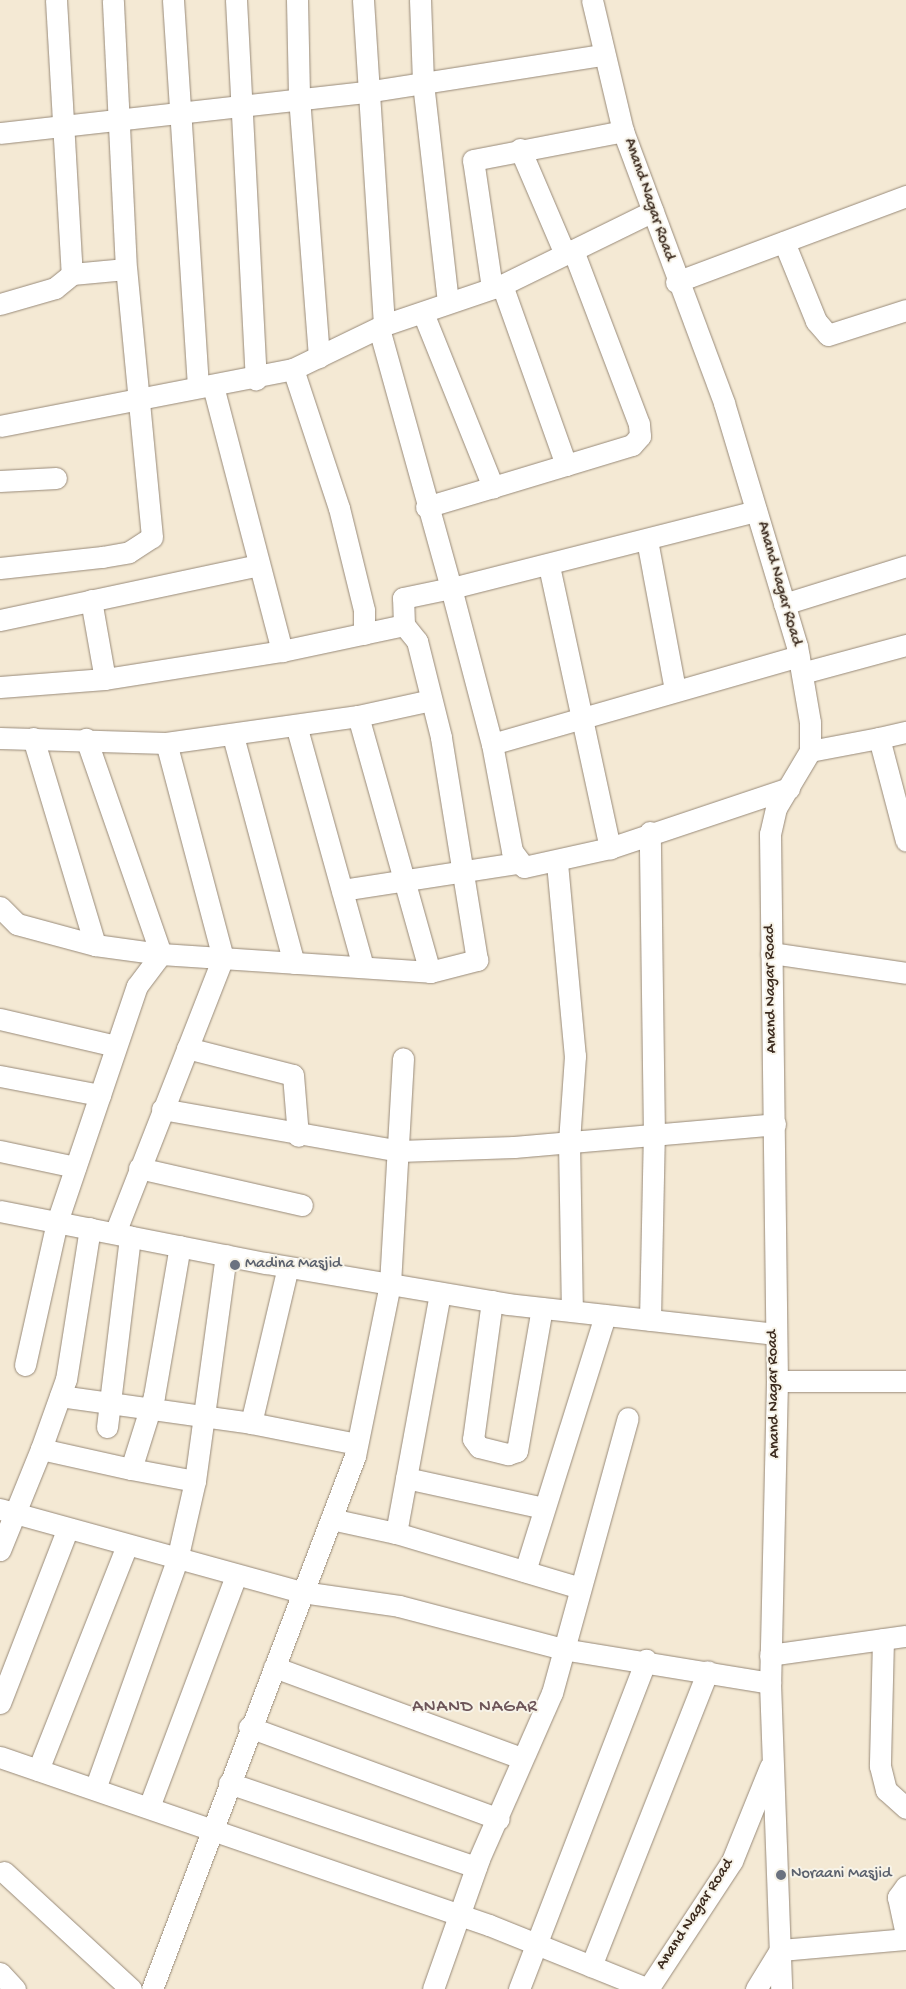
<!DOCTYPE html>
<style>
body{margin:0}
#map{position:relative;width:906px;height:1989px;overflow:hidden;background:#f4e9d4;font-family:"Gochi Hand",sans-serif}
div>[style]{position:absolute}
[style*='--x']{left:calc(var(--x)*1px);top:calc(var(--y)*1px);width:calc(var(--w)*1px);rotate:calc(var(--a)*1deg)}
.roads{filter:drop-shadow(0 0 1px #988a79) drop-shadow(0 0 1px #988a79)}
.minor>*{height:21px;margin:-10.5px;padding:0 10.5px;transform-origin:10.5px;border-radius:10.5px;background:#fff}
.dots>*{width:14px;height:14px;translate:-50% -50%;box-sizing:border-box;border:2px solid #f7f3e8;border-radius:50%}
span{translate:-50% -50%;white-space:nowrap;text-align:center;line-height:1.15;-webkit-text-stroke:4px #f7f3e8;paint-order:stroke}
.street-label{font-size:16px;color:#3b2a1e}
.worship-label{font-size:16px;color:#5b616d}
.left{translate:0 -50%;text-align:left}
.neighbourhood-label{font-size:18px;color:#6d5559;letter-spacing:1px}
</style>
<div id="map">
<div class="roads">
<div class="minor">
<i style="--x:56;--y:0;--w:274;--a:86.7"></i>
<i style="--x:72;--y:274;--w:54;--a:-5.3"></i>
<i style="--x:173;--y:0;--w:387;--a:86.3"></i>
<i style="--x:236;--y:0;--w:380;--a:87"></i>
<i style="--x:297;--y:0;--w:97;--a:88.8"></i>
<i style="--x:299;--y:97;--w:261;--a:85.6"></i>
<i style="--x:363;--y:0;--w:326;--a:86.3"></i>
<i style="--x:420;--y:0;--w:83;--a:87.9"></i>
<i style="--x:423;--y:83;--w:221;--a:83.5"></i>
<i style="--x:592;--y:0;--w:135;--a:76.7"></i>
<i style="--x:623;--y:131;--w:290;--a:69.6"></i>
<i style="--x:724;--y:403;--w:254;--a:73.3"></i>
<i style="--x:797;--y:646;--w:77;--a:80.3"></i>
<i style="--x:810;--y:722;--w:29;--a:90"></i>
<i style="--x:810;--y:751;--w:66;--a:120.8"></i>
<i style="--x:776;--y:808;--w:27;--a:103"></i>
<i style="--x:770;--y:834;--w:547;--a:89.27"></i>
<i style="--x:777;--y:1381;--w:302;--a:91.3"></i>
<i style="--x:770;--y:1683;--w:306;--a:87.9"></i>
<i style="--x:0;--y:133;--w:368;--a:-6.4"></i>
<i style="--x:366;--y:92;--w:240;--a:-8.9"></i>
<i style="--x:520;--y:149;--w:114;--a:66.8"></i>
<i style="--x:784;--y:242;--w:85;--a:67.9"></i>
<i style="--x:816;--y:321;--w:18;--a:49"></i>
<i style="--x:828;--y:335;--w:82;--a:-17.8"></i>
<i style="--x:676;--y:282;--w:246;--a:-20.5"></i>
<i style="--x:502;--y:285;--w:191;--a:70.4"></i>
<i style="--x:566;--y:465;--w:69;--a:-16.9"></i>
<i style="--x:632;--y:445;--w:12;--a:-48"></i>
<i style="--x:640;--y:436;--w:12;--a:-95"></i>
<i style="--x:639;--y:424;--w:186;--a:-110.8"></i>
<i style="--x:492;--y:288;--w:129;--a:-98.4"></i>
<i style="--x:473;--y:160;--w:153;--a:-10.9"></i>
<i style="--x:0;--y:304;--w:57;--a:-16.2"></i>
<i style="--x:55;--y:288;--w:22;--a:-39"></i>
<i style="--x:423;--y:313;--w:188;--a:68.1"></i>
<i style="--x:493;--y:487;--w:76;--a:-16.8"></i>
<i style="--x:293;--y:369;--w:146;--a:71.7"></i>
<i style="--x:339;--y:508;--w:105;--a:76.2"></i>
<i style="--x:364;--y:610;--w:24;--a:90"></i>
<i style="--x:213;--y:386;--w:274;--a:75.4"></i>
<i style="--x:282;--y:651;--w:125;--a:-12"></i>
<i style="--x:404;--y:625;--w:27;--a:-92"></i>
<i style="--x:403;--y:598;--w:49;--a:-11.8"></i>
<i style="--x:451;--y:588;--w:269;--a:-105.5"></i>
<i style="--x:0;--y:426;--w:298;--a:-11"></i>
<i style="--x:293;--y:369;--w:101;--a:-25.8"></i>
<i style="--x:384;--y:325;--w:125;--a:-18.7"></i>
<i style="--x:502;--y:285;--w:168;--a:-26.1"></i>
<i style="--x:0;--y:481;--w:56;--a:-3.1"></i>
<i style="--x:426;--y:507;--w:70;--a:-16.6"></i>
<i style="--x:756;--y:511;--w:315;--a:165.8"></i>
<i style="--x:451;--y:588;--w:161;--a:75.3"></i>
<i style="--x:492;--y:744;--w:109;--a:79.4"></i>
<i style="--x:512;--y:851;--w:20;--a:53"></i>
<i style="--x:524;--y:867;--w:88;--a:-12.5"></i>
<i style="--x:610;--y:848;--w:189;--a:-18.5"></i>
<i style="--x:647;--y:540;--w:152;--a:79.4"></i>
<i style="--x:549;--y:566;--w:289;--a:77.8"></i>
<i style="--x:0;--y:568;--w:103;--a:-6.2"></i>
<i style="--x:102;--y:557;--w:27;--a:-10"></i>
<i style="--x:129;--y:552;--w:27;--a:-33"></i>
<i style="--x:152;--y:537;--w:269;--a:-95.5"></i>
<i style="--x:126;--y:269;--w:269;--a:-92.8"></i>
<i style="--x:91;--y:600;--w:80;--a:80"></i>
<i style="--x:784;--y:604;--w:128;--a:-17.3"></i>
<i style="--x:0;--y:620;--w:264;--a:-12"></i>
<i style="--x:802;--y:673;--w:108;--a:-15.1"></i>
<i style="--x:0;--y:687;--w:105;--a:-4.4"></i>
<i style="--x:105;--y:679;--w:179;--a:-9"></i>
<i style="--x:358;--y:716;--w:266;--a:74.3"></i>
<i style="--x:296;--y:725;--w:251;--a:74.5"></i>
<i style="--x:233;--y:736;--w:235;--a:75"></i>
<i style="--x:0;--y:738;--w:166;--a:1.7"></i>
<i style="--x:166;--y:743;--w:194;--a:-8"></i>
<i style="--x:358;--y:716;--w:75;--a:-12.4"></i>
<i style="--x:33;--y:738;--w:216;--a:73.3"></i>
<i style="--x:95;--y:945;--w:67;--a:7.8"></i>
<i style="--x:161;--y:954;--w:228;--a:-109.2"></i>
<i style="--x:879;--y:738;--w:28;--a:-13"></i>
<i style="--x:492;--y:744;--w:319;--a:-16"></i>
<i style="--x:810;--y:751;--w:70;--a:-10.7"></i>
<i style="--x:879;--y:738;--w:106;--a:75.3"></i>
<i style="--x:557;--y:863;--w:194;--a:84.7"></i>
<i style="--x:575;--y:1056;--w:86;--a:94"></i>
<i style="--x:569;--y:1142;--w:169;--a:89"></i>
<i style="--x:342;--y:890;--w:177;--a:-8.8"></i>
<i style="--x:0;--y:907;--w:24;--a:45"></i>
<i style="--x:17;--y:924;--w:81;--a:15.1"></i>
<i style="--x:771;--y:953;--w:136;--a:8.4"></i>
<i style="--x:0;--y:1019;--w:119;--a:13.1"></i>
<i style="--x:187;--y:1048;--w:109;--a:14.3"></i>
<i style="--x:293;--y:1075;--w:61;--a:85.3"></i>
<i style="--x:0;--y:1076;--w:102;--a:10.8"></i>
<i style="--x:162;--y:1109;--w:241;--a:10"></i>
<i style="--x:399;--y:1151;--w:115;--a:-2"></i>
<i style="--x:514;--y:1147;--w:262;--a:-5"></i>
<i style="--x:0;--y:1151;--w:77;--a:12"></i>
<i style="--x:139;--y:1168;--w:167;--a:12.8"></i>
<i style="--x:0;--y:1211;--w:271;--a:11.1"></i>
<i style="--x:266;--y:1263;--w:245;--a:9.6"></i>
<i style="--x:508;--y:1304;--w:268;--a:6.4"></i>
<i style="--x:90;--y:1228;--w:153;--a:99"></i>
<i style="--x:66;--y:1379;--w:74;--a:109.7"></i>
<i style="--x:41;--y:1449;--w:92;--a:12.5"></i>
<i style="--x:131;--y:1469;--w:65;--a:10.6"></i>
<i style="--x:195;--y:1481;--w:228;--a:-82.2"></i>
<i style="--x:115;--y:1233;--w:295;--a:-68.6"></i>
<i style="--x:223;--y:958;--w:222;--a:-104.8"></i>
<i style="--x:492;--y:1301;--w:139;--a:97.8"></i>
<i style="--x:473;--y:1439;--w:10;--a:53"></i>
<i style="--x:479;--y:1447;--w:30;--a:14"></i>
<i style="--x:508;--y:1454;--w:9;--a:-18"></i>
<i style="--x:517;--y:1451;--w:145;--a:-80.1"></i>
<i style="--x:650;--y:1320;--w:184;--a:-88.8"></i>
<i style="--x:654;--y:1136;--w:304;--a:-90.8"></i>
<i style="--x:25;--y:1365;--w:147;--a:-77.4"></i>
<i style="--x:57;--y:1222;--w:249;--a:-71.3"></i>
<i style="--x:137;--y:986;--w:40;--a:-53"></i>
<i style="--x:161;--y:954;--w:270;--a:3.8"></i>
<i style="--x:430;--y:972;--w:49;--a:-14.3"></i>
<i style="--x:477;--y:960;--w:226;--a:-99.2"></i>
<i style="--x:441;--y:737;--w:99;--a:-104"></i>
<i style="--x:417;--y:641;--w:21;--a:-129"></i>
<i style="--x:777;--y:1381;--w:129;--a:0"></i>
<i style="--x:60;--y:1396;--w:193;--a:8"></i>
<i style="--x:251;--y:1423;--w:108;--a:11.2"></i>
<i style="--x:251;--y:1423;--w:160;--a:-76.7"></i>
<i style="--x:107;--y:1427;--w:192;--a:-83.1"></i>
<i style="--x:131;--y:1469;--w:77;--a:-72.5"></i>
<i style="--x:154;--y:1396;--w:152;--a:-80.2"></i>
<i style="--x:406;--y:1478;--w:141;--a:12.3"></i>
<i style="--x:0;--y:1509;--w:313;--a:15.4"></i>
<i style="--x:302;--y:1592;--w:98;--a:8.2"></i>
<i style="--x:399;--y:1606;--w:170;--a:14.7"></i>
<i style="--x:563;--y:1649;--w:210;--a:9.3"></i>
<i style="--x:331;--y:1519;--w:66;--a:12.2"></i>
<i style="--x:396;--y:1533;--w:192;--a:16.6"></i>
<i style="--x:396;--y:1533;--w:244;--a:-79.6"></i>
<i style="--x:0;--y:1550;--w:109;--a:-67.9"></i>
<i style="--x:525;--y:1571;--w:268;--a:-72.6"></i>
<i style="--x:883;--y:1639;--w:127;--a:91.4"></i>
<i style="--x:880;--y:1766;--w:25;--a:76"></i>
<i style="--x:886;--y:1790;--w:27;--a:42"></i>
<i style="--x:770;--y:1655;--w:137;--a:-8"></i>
<i style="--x:274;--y:1667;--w:263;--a:20.2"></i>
<i style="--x:0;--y:1703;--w:186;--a:-68.8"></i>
<i style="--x:249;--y:1727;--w:266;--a:20.2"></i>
<i style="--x:0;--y:1757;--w:517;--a:18.96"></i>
<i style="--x:489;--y:1925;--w:171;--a:21.9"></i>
<i style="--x:38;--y:1770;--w:242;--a:-68.4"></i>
<i style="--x:229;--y:1783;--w:261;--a:18.8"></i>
<i style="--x:95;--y:1789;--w:243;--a:-70.3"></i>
<i style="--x:177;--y:1560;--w:81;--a:-77.2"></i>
<i style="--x:149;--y:1807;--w:248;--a:-69.4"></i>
<i style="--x:4;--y:1872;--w:173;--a:42.7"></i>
<i style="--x:906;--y:1886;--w:14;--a:126"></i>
<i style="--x:898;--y:1897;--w:38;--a:78"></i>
<i style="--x:591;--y:1966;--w:317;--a:-68.4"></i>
<i style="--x:0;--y:1973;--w:22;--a:47"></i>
<i style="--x:152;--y:1989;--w:570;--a:-69.15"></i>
<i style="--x:355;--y:1456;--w:176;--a:-78.5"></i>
<i style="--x:390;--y:1284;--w:226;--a:-86.7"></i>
<i style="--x:433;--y:1989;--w:138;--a:-70.5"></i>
<i style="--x:479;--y:1859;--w:181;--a:-66.3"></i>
<i style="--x:552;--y:1693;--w:285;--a:-74.6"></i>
<i style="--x:519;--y:1989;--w:353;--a:-68.9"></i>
<i style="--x:648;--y:1989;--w:153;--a:-56.7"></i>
<i style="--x:732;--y:1861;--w:101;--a:-68"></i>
<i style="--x:756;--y:1989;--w:46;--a:-58.4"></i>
<i style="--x:780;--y:1950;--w:126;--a:-5"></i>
</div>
</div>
<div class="dots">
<i style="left:235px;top:1265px;background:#6b7280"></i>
<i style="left:781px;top:1875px;background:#6b7280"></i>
</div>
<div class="street-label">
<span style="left:648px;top:200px;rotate:71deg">Anand Nagar Road</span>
<span style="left:778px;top:584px;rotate:74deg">Anand Nagar Road</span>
<span style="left:772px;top:989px;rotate:-91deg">Anand Nagar Road</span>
<span style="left:775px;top:1394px;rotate:-91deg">Anand Nagar Road</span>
<span style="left:696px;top:1915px;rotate:-57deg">Anand Nagar Road</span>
</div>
<div class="worship-label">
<span class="left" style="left:245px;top:1265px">Madina Masjid</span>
<span class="left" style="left:791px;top:1875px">Noraani Masjid</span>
</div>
<div class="neighbourhood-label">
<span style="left:475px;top:1708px">ANAND NAGAR</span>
</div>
</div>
